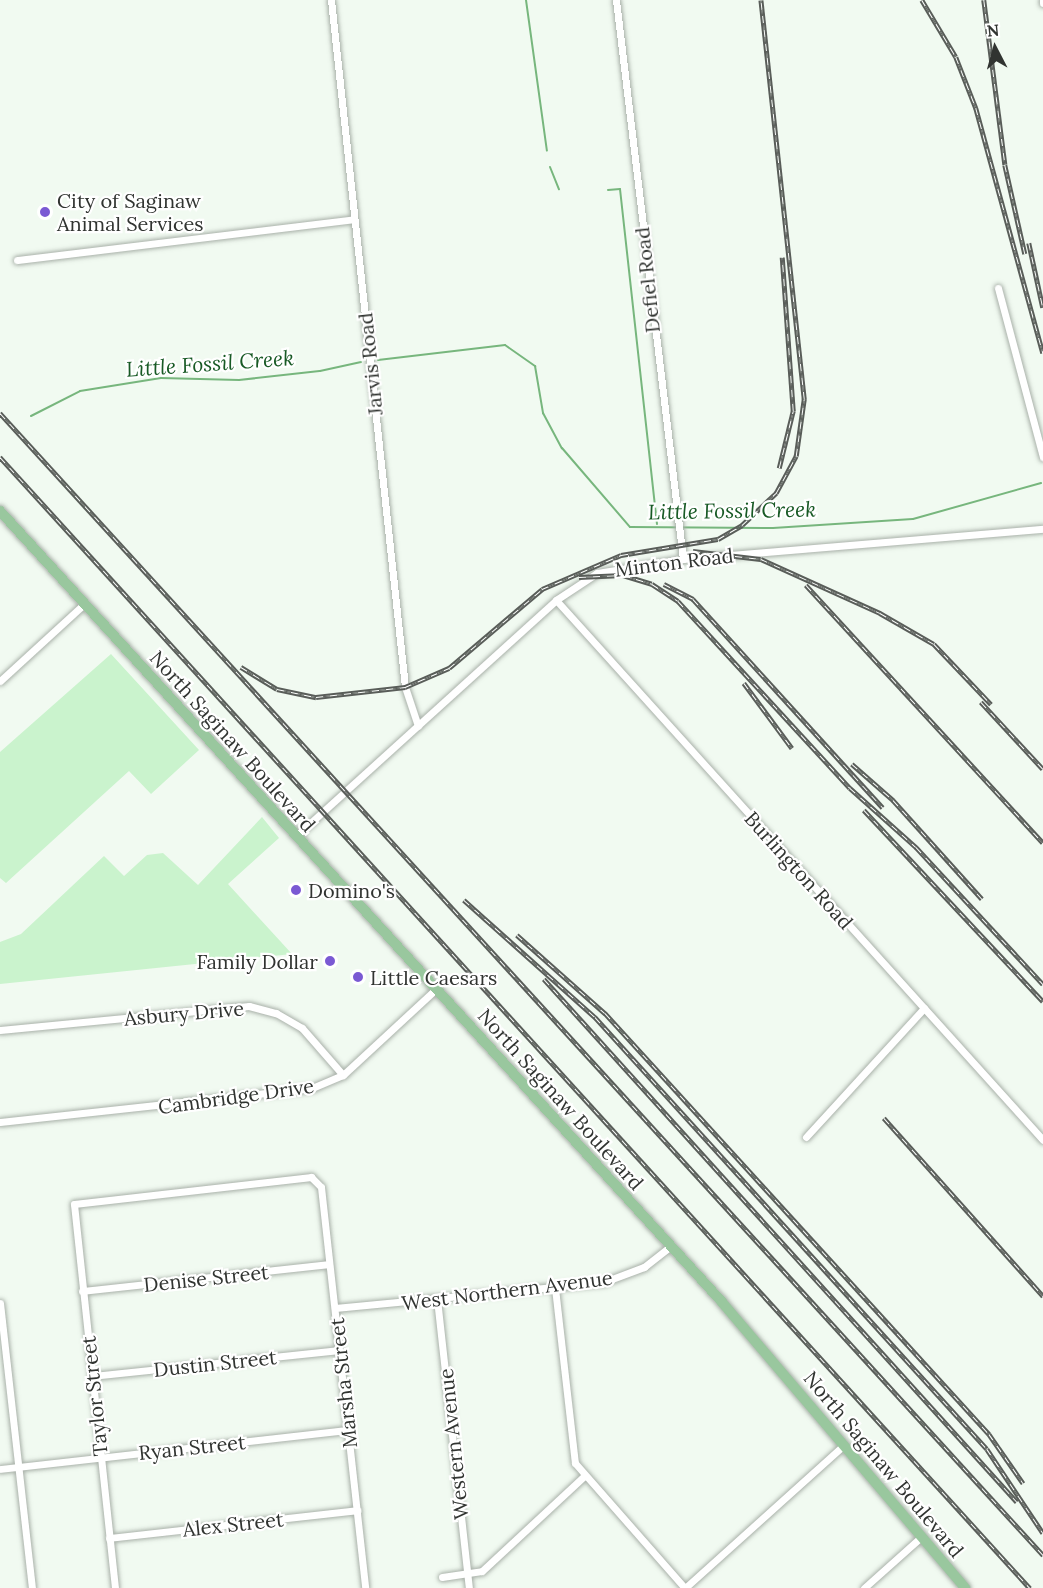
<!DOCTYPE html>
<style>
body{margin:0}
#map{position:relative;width:1043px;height:1588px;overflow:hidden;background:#f1faf1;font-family:Lora,serif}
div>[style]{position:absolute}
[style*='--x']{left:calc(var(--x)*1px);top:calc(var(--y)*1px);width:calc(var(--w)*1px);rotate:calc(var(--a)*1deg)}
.green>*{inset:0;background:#caf3cd}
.stream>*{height:2px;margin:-1px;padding:0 1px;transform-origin:1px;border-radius:1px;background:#77b67d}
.roads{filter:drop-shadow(0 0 2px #a9b1a9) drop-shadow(0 0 2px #a9b1a9)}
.minor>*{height:7px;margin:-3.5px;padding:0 3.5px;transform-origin:3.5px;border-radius:3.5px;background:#fff}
.primary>*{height:10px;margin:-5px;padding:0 5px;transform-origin:5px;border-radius:5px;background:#99c79e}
.rail>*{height:4.5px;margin-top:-2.25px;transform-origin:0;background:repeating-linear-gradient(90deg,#fff 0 7px,#595d59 0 14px);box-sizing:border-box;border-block:2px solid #595d59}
.dots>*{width:16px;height:16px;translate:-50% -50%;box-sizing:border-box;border:3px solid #fff;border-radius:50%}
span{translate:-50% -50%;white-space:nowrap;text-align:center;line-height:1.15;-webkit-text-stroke:4.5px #fff;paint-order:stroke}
.poi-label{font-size:20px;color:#313431}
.left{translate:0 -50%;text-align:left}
.right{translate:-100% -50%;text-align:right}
.street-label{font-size:20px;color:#313431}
.water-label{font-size:21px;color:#185a25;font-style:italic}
.north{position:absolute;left:965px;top:18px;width:60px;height:60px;-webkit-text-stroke:4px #fff;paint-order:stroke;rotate:354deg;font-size:16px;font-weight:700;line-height:24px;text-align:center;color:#313431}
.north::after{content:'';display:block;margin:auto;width:21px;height:27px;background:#313431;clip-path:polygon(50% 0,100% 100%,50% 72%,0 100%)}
</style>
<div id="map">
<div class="green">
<i style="clip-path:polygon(111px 654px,199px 750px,151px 794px,129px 771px,6px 883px,0 878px,0 752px)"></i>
<i style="clip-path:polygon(262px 817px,279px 838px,228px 884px,292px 954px,0 984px,0 942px,21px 934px,104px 856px,124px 876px,147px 855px,163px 853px,198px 885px)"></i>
</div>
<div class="stream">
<i style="--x:526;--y:0;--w:152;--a:82.1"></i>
<i style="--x:550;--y:167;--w:24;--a:68"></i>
<i style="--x:608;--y:190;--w:12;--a:-5"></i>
<i style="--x:620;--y:189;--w:337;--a:83.7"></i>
<i style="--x:378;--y:360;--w:128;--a:-6.7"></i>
<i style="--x:505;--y:345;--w:37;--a:35"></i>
<i style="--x:535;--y:366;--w:48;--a:80.3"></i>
<i style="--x:543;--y:413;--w:40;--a:62"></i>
<i style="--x:562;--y:448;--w:104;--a:49.3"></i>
<i style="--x:630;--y:527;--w:143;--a:0.4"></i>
<i style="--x:773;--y:528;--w:140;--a:-3.7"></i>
<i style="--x:913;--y:519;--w:133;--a:-15.7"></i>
<i style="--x:31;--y:416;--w:55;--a:-27"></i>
<i style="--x:80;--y:391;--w:82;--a:-9.1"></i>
<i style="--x:161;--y:378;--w:78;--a:1.5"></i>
<i style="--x:239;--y:380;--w:81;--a:-6.3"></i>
<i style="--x:320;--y:371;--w:42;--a:-12.4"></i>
</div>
<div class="roads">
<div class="minor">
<i style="--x:331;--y:0;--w:691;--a:83.85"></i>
<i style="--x:405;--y:687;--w:41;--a:71.6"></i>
<i style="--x:616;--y:0;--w:563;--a:83.17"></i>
<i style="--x:1043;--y:0;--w:3;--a:90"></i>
<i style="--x:17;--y:260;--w:339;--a:-6.9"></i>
<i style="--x:998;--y:288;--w:175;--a:75.1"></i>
<i style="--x:556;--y:600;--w:727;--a:47.95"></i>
<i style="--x:0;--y:681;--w:114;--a:-42.5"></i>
<i style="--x:296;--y:836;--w:351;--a:-42.2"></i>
<i style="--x:556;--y:600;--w:49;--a:-33.4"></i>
<i style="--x:597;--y:573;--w:87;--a:-9.2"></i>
<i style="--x:683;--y:559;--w:361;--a:-4.8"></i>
<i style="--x:0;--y:1030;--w:250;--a:-5.5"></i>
<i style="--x:249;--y:1006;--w:28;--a:15"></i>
<i style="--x:276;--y:1013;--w:30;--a:30"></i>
<i style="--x:302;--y:1028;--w:62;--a:48.9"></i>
<i style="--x:0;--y:1122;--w:314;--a:-6.2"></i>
<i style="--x:312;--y:1088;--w:34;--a:-23"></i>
<i style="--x:343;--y:1075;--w:127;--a:-42.8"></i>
<i style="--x:806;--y:1137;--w:175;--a:-47.5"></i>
<i style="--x:555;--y:1288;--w:176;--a:83.5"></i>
<i style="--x:575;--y:1463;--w:167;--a:48.7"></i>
<i style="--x:82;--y:1291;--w:248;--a:-6.2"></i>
<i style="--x:437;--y:1299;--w:291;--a:83.7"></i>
<i style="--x:0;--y:1303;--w:287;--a:83.6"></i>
<i style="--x:335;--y:1308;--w:270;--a:-5.5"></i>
<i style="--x:604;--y:1282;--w:43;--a:-20.6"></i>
<i style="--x:644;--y:1267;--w:34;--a:-38"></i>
<i style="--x:92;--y:1376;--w:248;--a:-6"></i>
<i style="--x:0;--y:1469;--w:350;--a:-6.4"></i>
<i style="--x:109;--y:1538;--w:250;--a:-6.4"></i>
<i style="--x:442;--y:1577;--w:40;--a:-8.5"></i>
<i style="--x:482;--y:1571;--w:138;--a:-42.9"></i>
<i style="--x:115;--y:1588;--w:386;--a:-96.1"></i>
<i style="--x:74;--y:1204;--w:239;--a:-6.5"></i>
<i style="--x:311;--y:1177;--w:14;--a:45"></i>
<i style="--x:321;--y:1187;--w:403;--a:83.7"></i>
<i style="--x:685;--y:1588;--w:214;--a:-42"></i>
<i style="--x:864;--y:1588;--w:76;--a:-41.8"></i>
</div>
<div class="primary">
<i style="--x:0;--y:511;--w:1070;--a:47.61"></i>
<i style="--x:721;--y:1301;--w:377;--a:49.6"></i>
</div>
</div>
<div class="rail">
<i style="--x:922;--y:0;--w:66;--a:59.2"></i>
<i style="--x:956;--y:57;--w:55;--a:68.6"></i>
<i style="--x:976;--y:108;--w:254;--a:74.7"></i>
<i style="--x:984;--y:0;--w:166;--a:82.7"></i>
<i style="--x:1005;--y:165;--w:91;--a:77.3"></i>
<i style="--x:1029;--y:243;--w:66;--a:77.8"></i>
<i style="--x:0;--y:413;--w:1547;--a:47.59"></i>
<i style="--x:0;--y:457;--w:1530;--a:47.68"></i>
<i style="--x:779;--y:468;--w:59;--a:-76.2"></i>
<i style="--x:793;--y:411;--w:154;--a:-94.1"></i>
<i style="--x:693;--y:551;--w:68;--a:6.7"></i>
<i style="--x:761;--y:559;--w:131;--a:24.4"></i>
<i style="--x:880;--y:613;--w:62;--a:29.9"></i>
<i style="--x:934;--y:644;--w:83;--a:46.5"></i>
<i style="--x:579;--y:577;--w:44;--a:-2.6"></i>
<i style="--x:623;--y:575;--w:30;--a:17"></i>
<i style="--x:652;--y:584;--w:31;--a:33"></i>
<i style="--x:678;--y:601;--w:254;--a:47.4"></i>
<i style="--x:850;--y:788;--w:89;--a:41.8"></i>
<i style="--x:916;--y:847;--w:187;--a:47.2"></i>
<i style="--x:664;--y:584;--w:33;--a:27"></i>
<i style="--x:693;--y:599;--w:282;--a:47.7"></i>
<i style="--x:806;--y:585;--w:350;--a:47.4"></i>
<i style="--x:241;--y:667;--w:42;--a:31.4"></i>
<i style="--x:277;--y:689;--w:40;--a:12"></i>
<i style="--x:316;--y:697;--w:90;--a:-6.4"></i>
<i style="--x:405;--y:687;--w:48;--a:-23.4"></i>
<i style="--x:449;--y:668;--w:122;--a:-40.3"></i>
<i style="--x:542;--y:589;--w:86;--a:-23.3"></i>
<i style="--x:621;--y:555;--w:98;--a:-9.4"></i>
<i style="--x:718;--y:539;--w:28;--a:-30"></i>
<i style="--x:742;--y:525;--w:47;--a:-43.3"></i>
<i style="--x:776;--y:493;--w:42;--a:-61.6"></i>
<i style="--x:796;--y:456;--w:58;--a:-82"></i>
<i style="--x:804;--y:399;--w:401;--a:-96.2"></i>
<i style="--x:744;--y:683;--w:81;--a:53.6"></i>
<i style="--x:981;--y:702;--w:91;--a:47.2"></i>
<i style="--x:852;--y:764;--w:55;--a:41.3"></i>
<i style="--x:893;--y:800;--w:133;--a:48"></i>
<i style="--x:864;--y:810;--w:262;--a:46.9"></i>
<i style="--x:464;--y:900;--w:176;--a:41.8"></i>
<i style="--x:595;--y:1017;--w:583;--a:47.78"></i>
<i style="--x:987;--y:1449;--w:101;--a:56.3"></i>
<i style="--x:517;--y:935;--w:118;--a:41.6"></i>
<i style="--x:605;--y:1013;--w:570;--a:47.63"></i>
<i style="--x:989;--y:1434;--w:60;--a:55.2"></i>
<i style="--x:544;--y:979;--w:705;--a:47.87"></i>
<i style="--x:884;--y:1118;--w:239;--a:48.2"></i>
</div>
<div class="dots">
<i style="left:45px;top:212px;background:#7a59d3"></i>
<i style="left:296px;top:890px;background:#7a59d3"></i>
<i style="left:330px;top:961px;background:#7a59d3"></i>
<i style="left:358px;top:977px;background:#7a59d3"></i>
</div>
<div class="poi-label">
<span class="left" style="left:57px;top:212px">City of Saginaw<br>Animal Services</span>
<span class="left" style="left:308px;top:890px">Domino's</span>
<span class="right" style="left:318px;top:961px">Family Dollar</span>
<span class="left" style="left:370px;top:977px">Little Caesars</span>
</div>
<div class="street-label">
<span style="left:647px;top:280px;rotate:-96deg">Defiel Road</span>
<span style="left:370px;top:364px;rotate:-96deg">Jarvis Road</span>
<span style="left:674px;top:562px;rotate:-7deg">Minton Road</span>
<span style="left:233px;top:741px;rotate:48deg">North Saginaw Boulevard</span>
<span style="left:799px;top:870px;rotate:48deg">Burlington Road</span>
<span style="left:184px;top:1013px;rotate:-5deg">Asbury Drive</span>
<span style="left:236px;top:1096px;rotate:-8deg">Cambridge Drive</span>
<span style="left:561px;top:1099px;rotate:48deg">North Saginaw Boulevard</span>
<span style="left:206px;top:1278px;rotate:-6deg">Denise Street</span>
<span style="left:507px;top:1290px;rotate:-7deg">West Northern Avenue</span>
<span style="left:215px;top:1363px;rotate:-6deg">Dustin Street</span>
<span style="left:343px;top:1383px;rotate:-96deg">Marsha Street</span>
<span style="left:94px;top:1396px;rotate:-96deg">Taylor Street</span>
<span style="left:453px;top:1444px;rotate:-96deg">Western Avenue</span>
<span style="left:192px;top:1447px;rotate:-6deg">Ryan Street</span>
<span style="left:884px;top:1464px;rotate:50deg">North Saginaw Boulevard</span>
<span style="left:233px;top:1524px;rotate:-6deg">Alex Street</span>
</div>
<div class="water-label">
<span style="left:210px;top:364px;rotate:-4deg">Little Fossil Creek</span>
<span style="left:732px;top:511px;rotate:-1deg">Little Fossil Creek</span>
</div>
<div class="north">N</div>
</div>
